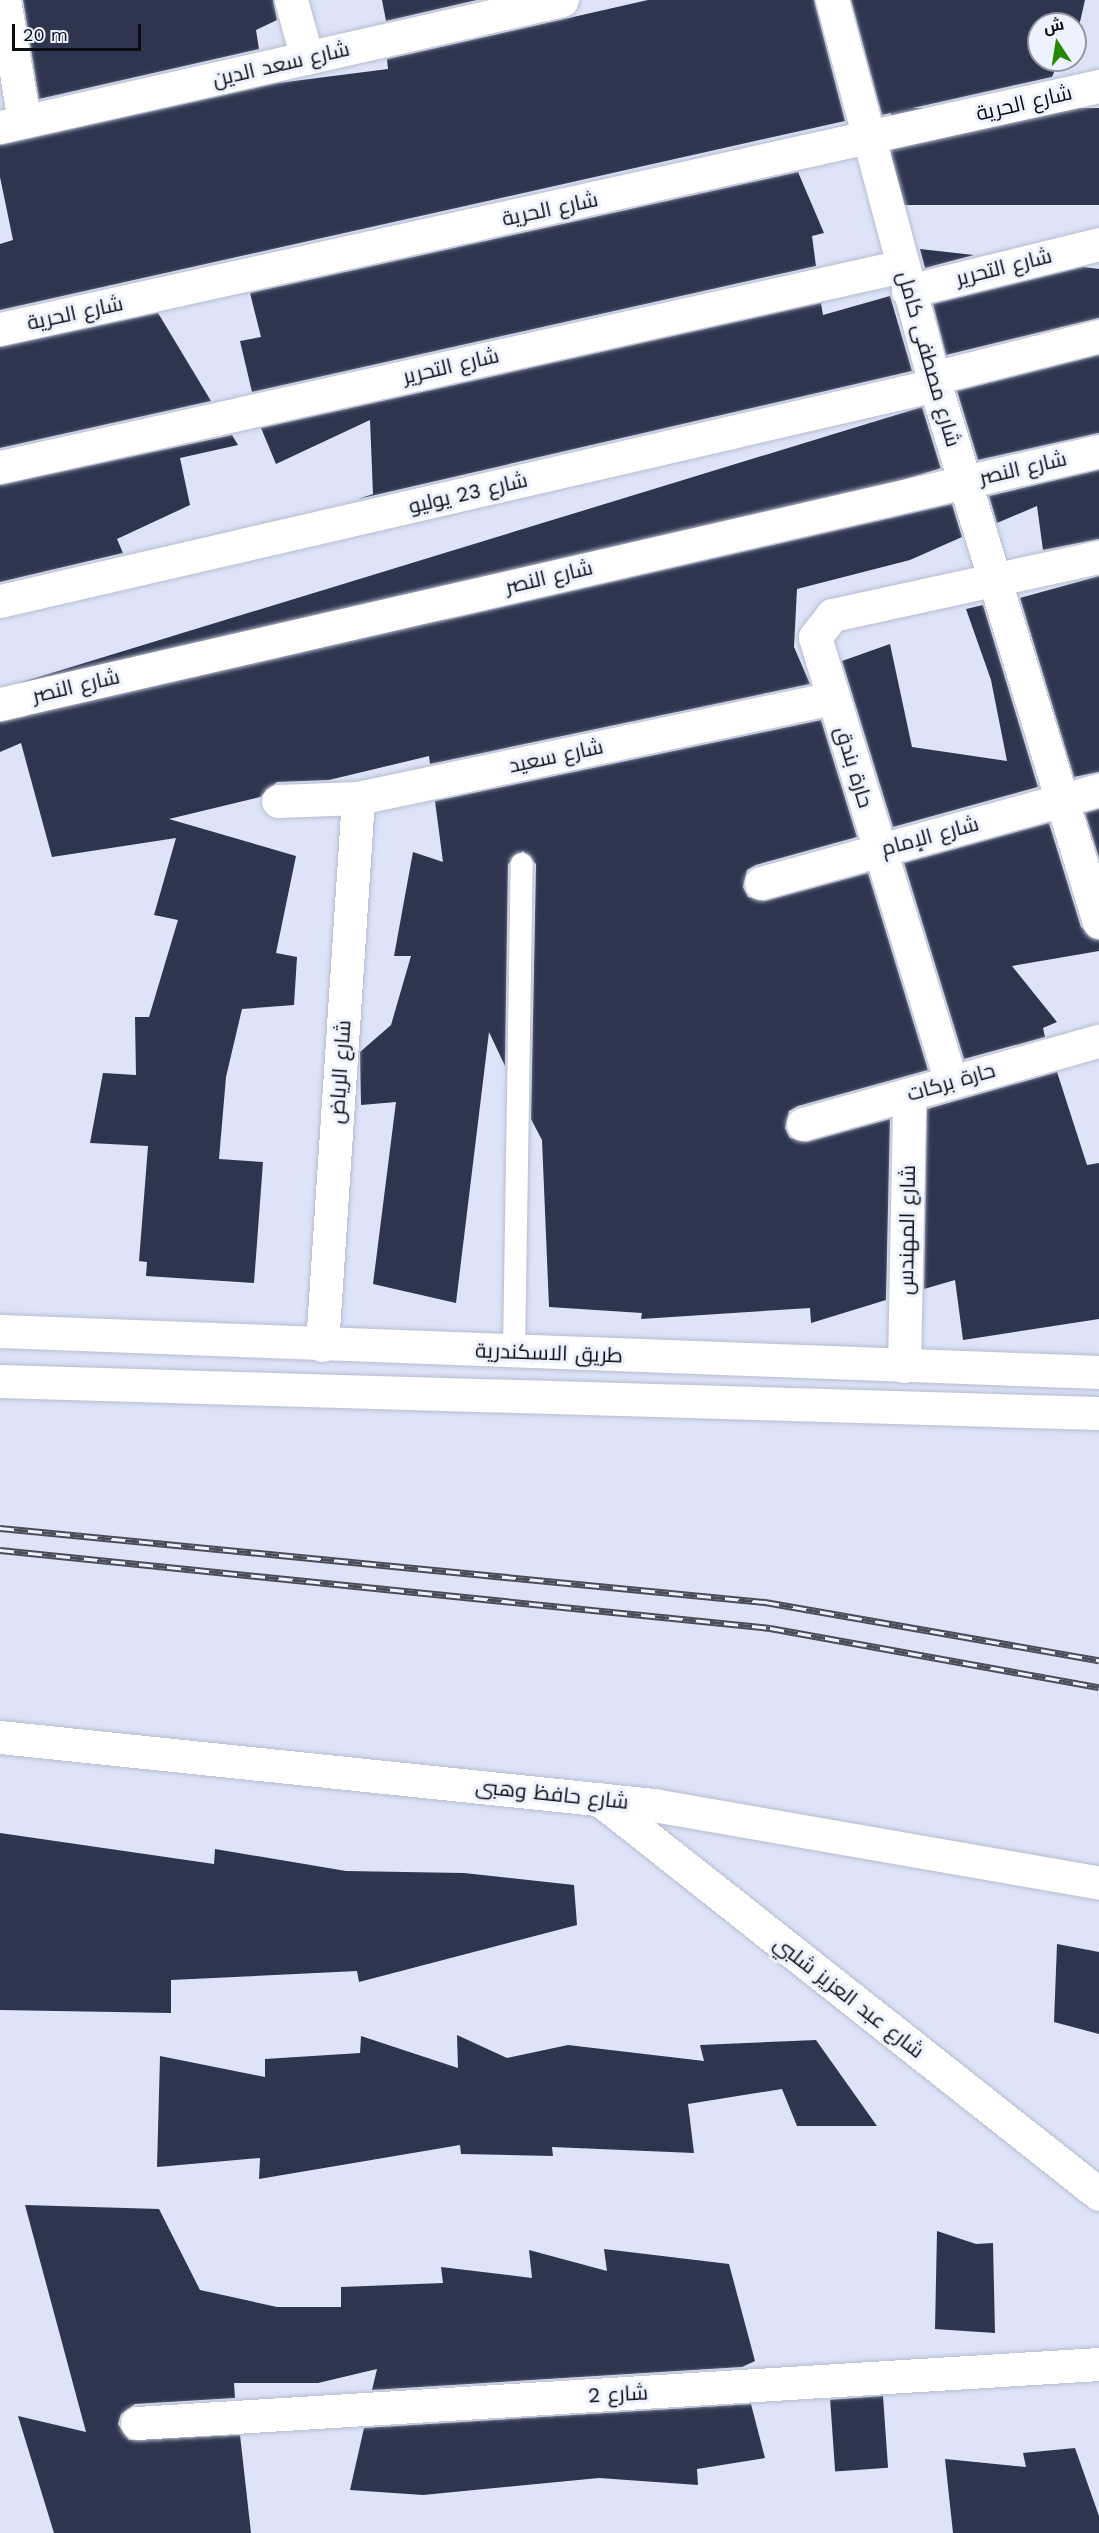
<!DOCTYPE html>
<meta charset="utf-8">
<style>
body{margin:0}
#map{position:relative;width:1099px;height:2533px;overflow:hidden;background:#dde4f8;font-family:"Work Sans",Cairo,sans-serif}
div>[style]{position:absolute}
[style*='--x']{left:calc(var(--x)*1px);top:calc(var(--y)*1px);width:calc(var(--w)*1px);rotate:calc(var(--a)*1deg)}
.building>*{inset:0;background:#2e364f;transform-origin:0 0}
.roads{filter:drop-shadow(0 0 2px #b6bdcf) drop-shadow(0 0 2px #b6bdcf)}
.lane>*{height:22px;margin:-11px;padding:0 11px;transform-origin:11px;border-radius:11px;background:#fff}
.street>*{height:33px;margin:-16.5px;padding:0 16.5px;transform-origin:16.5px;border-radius:16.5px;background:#fff}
.secondary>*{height:33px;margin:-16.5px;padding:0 16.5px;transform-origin:16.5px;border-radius:16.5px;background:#fff}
.rail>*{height:7px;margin-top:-3.5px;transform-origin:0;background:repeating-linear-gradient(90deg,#edf2fe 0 14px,#4a4d58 0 28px);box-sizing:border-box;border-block:2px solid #4a4d58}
span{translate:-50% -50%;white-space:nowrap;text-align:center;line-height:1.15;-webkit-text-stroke:6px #edf2fe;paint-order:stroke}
.street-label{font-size:21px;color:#0b0d14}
.north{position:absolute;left:1027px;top:12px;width:60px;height:60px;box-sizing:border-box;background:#edf2fe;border:2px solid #9396a0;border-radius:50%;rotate:348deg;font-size:16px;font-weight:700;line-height:24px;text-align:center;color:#0b0d14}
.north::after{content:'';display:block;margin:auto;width:21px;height:27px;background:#248900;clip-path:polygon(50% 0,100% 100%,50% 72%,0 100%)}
.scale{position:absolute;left:12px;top:24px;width:129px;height:27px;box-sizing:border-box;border:3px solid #0b0d14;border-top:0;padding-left:8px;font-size:18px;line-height:21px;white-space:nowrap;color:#0b0d14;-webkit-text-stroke:4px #edf2fe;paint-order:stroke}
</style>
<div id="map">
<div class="building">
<i style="clip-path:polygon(23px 0,273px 0,277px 20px,256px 30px,259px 49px,39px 99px)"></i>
<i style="clip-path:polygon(382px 0,477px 0,386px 21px)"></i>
<i style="clip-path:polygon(648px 0,814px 0,845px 121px,0 310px,0 244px,13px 240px,0 177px,0 145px,278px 83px,388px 69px,387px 59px,392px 58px)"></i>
<i style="clip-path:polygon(851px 0,1085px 0,1077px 35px,1075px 24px,1039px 24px,1039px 60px,1059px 60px,1052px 77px,882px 115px)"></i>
<i style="left:1099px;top:108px;width:97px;height:208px;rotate:90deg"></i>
<i style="clip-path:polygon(798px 172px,824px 233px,812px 236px,816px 266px,252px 392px,240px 341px,261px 337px,250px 293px)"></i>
<i style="clip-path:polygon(920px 249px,974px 255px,925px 268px)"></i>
<i style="clip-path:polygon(1083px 267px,1099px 269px,1099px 318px,946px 355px,933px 304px)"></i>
<i style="clip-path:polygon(890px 296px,912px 371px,358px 499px,373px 494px,370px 420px,276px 464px,261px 428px,821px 303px,823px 315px)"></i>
<i style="clip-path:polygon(158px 313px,211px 401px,0 448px,0 347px)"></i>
<i style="clip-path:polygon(1099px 355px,1099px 433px,978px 460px,957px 391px)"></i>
<i style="left:922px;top:407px;width:64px;height:946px;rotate:73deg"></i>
<i style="clip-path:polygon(232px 435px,238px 445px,180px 458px,190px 505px,117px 539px,123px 553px,0 582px,0 485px)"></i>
<i style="clip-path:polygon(1099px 470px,1099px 539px,1043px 550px,1037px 506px,997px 523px,989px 496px)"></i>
<i style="clip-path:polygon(952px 504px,962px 537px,910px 560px,797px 589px,794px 647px,810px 684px,430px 764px,429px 756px,329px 780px,277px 782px,260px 797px,169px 819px,296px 856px,276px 953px,297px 957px,294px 1005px,242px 1009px,226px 1077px,219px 1159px,263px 1162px,254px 1283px,146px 1276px,147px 1262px,139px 1261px,148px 1146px,90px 1143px,103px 1073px,136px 1075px,135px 1017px,149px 1017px,178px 920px,154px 915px,176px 838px,52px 857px,21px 743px,0 752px,0 722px)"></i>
<i style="clip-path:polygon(1099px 576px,1099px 772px,1074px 777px,1020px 598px)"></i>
<i style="clip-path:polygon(983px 605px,1038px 787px,893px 827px,842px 661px,890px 644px,912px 747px,1007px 761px,991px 680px,966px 609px)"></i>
<i style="clip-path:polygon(821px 720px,857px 837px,756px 865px,747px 870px,743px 887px,748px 897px,765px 901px,868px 873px,928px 1070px,798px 1106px,789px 1111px,785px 1128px,790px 1138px,807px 1142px,890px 1119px,886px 1300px,811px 1323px,810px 1308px,641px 1319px,642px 1313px,549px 1307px,542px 1140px,531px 1119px,536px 864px,523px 851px,508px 864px,505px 1066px,489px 1032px,456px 1303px,373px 1284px,396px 1102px,361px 1105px,360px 1052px,391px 1025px,411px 956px,394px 956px,413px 852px,443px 862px,435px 801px)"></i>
<i style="clip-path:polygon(1099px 809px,1099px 858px,1085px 813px)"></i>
<i style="clip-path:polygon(1049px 823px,1081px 927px,1099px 940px,1099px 951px,1012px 966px,1057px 1022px,1043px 1028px,1045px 1037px,964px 1059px,904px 863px)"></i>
<i style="clip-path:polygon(1057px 1072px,1087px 1165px,1099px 1163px,1099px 1319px,963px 1340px,955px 1280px,924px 1289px,927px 1109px)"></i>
<i style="clip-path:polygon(0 1833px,214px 1864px,215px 1849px,346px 1871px,464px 1873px,574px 1885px,577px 1925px,359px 1982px,357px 1971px,171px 1980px,171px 2013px,0 2010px)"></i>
<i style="clip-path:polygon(1057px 1944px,1099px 1952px,1099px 2034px,1054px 2022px)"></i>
<i style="clip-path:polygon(457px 2035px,507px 2058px,568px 2045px,704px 2061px,700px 2045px,816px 2040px,877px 2126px,797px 2126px,782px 2089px,688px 2104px,694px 2153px,552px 2147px,553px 2156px,461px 2154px,460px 2145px,259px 2179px,260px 2158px,157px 2167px,160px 2056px,265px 2077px,265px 2059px,360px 2053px,361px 2036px,458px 2068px)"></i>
<i style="clip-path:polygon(25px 2205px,159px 2209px,200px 2290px,277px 2307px,341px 2307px,341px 2287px,443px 2283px,441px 2267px,532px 2278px,529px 2250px,607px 2271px,604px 2249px,729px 2264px,755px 2361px,742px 2367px,372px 2390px,377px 2369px,318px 2383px,234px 2383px,235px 2398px,135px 2404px,121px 2414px,118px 2424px,129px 2440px,240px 2435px,251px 2533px,54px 2533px,18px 2416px,86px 2432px)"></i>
<i style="clip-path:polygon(937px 2231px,976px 2244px,993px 2243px,995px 2333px,935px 2329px)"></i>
<i style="left:883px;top:2396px;width:72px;height:53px;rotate:86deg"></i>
<i style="clip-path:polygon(751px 2404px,765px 2458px,697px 2469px,698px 2485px,599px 2478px,423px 2495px,350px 2490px,364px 2428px)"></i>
<i style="clip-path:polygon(1075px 2448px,1099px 2516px,1099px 2533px,953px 2533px,945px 2459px,1026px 2467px,1023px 2453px)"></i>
</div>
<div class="roads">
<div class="lane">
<i style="--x:514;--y:1352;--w:488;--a:-89.1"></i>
</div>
<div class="street">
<i style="--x:4;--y:0;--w:123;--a:80.6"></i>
<i style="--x:291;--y:0;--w:60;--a:74.6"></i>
<i style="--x:832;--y:0;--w:391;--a:75"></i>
<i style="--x:933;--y:378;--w:569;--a:73.03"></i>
<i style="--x:0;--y:127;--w:576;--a:-12.73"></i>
<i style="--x:908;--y:291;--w:197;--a:-13.8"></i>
<i style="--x:0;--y:329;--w:1126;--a:-12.47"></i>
<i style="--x:933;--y:378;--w:171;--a:-14.2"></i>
<i style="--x:0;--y:467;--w:924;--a:-12.56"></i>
<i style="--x:0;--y:601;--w:960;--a:-13.01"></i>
<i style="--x:0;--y:704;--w:1128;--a:-12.96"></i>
<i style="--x:278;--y:801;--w:80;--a:-2.1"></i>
<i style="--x:358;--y:798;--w:484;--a:-11.9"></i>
<i style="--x:761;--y:883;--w:351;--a:-15.4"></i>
<i style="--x:951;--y:1082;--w:465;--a:-107"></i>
<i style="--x:815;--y:637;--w:28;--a:-52"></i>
<i style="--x:832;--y:615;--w:273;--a:-12.3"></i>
<i style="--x:803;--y:1124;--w:307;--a:-15.7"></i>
<i style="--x:322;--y:1345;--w:548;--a:-86.23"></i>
<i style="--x:904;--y:1366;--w:272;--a:-88.9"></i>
<i style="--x:599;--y:1799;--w:637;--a:38.31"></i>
<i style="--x:137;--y:2423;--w:964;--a:-3.51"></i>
</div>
<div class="secondary">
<i style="--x:0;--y:1331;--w:1100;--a:2.14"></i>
<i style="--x:0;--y:1381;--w:1099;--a:1.67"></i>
<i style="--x:0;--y:1737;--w:658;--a:5.94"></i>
<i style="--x:654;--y:1805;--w:452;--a:9.9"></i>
</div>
</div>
<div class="rail">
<i style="--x:0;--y:1528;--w:769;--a:5.53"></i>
<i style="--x:765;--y:1602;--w:339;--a:9.9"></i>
<i style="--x:0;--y:1550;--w:774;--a:5.78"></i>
<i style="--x:770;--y:1628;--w:334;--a:10.2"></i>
</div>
<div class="street-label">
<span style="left:281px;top:64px;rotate:-13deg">شارع سعد الدين</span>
<span style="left:1024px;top:103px;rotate:-13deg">شارع الحرية</span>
<span style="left:550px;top:209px;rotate:-12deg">شارع الحرية</span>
<span style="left:1004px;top:267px;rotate:-14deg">شارع التحرير</span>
<span style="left:75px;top:313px;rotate:-12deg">شارع الحرية</span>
<span style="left:929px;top:359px;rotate:74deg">شارع مصطفى كامل</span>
<span style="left:451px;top:366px;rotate:-13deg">شارع التحرير</span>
<span style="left:1023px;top:468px;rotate:-13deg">شارع النصر</span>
<span style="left:468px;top:493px;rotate:-13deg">شارع 23 يوليو</span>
<span style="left:549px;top:577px;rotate:-13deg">شارع النصر</span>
<span style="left:76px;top:686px;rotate:-13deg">شارع النصر</span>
<span style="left:556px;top:756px;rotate:-12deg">شارع سعيد</span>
<span style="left:854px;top:767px;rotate:73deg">حارة بندق</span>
<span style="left:930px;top:836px;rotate:-15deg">شارع الإمام</span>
<span style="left:340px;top:1072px;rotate:-86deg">شارع الرياض</span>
<span style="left:951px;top:1082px;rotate:-16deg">حارة بركات</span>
<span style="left:907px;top:1230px;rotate:-89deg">شارع المهندس</span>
<span style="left:549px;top:1353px;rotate:2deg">طريق الاسكندرية</span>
<span style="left:552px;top:1794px;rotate:6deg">شارع حافظ وهبى</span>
<span style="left:849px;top:1997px;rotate:38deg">شارع عبد العزيز شلبي</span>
<span style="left:618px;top:2394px;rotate:-3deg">شارع 2</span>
</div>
<div class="north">ش</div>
<div class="scale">20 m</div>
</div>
